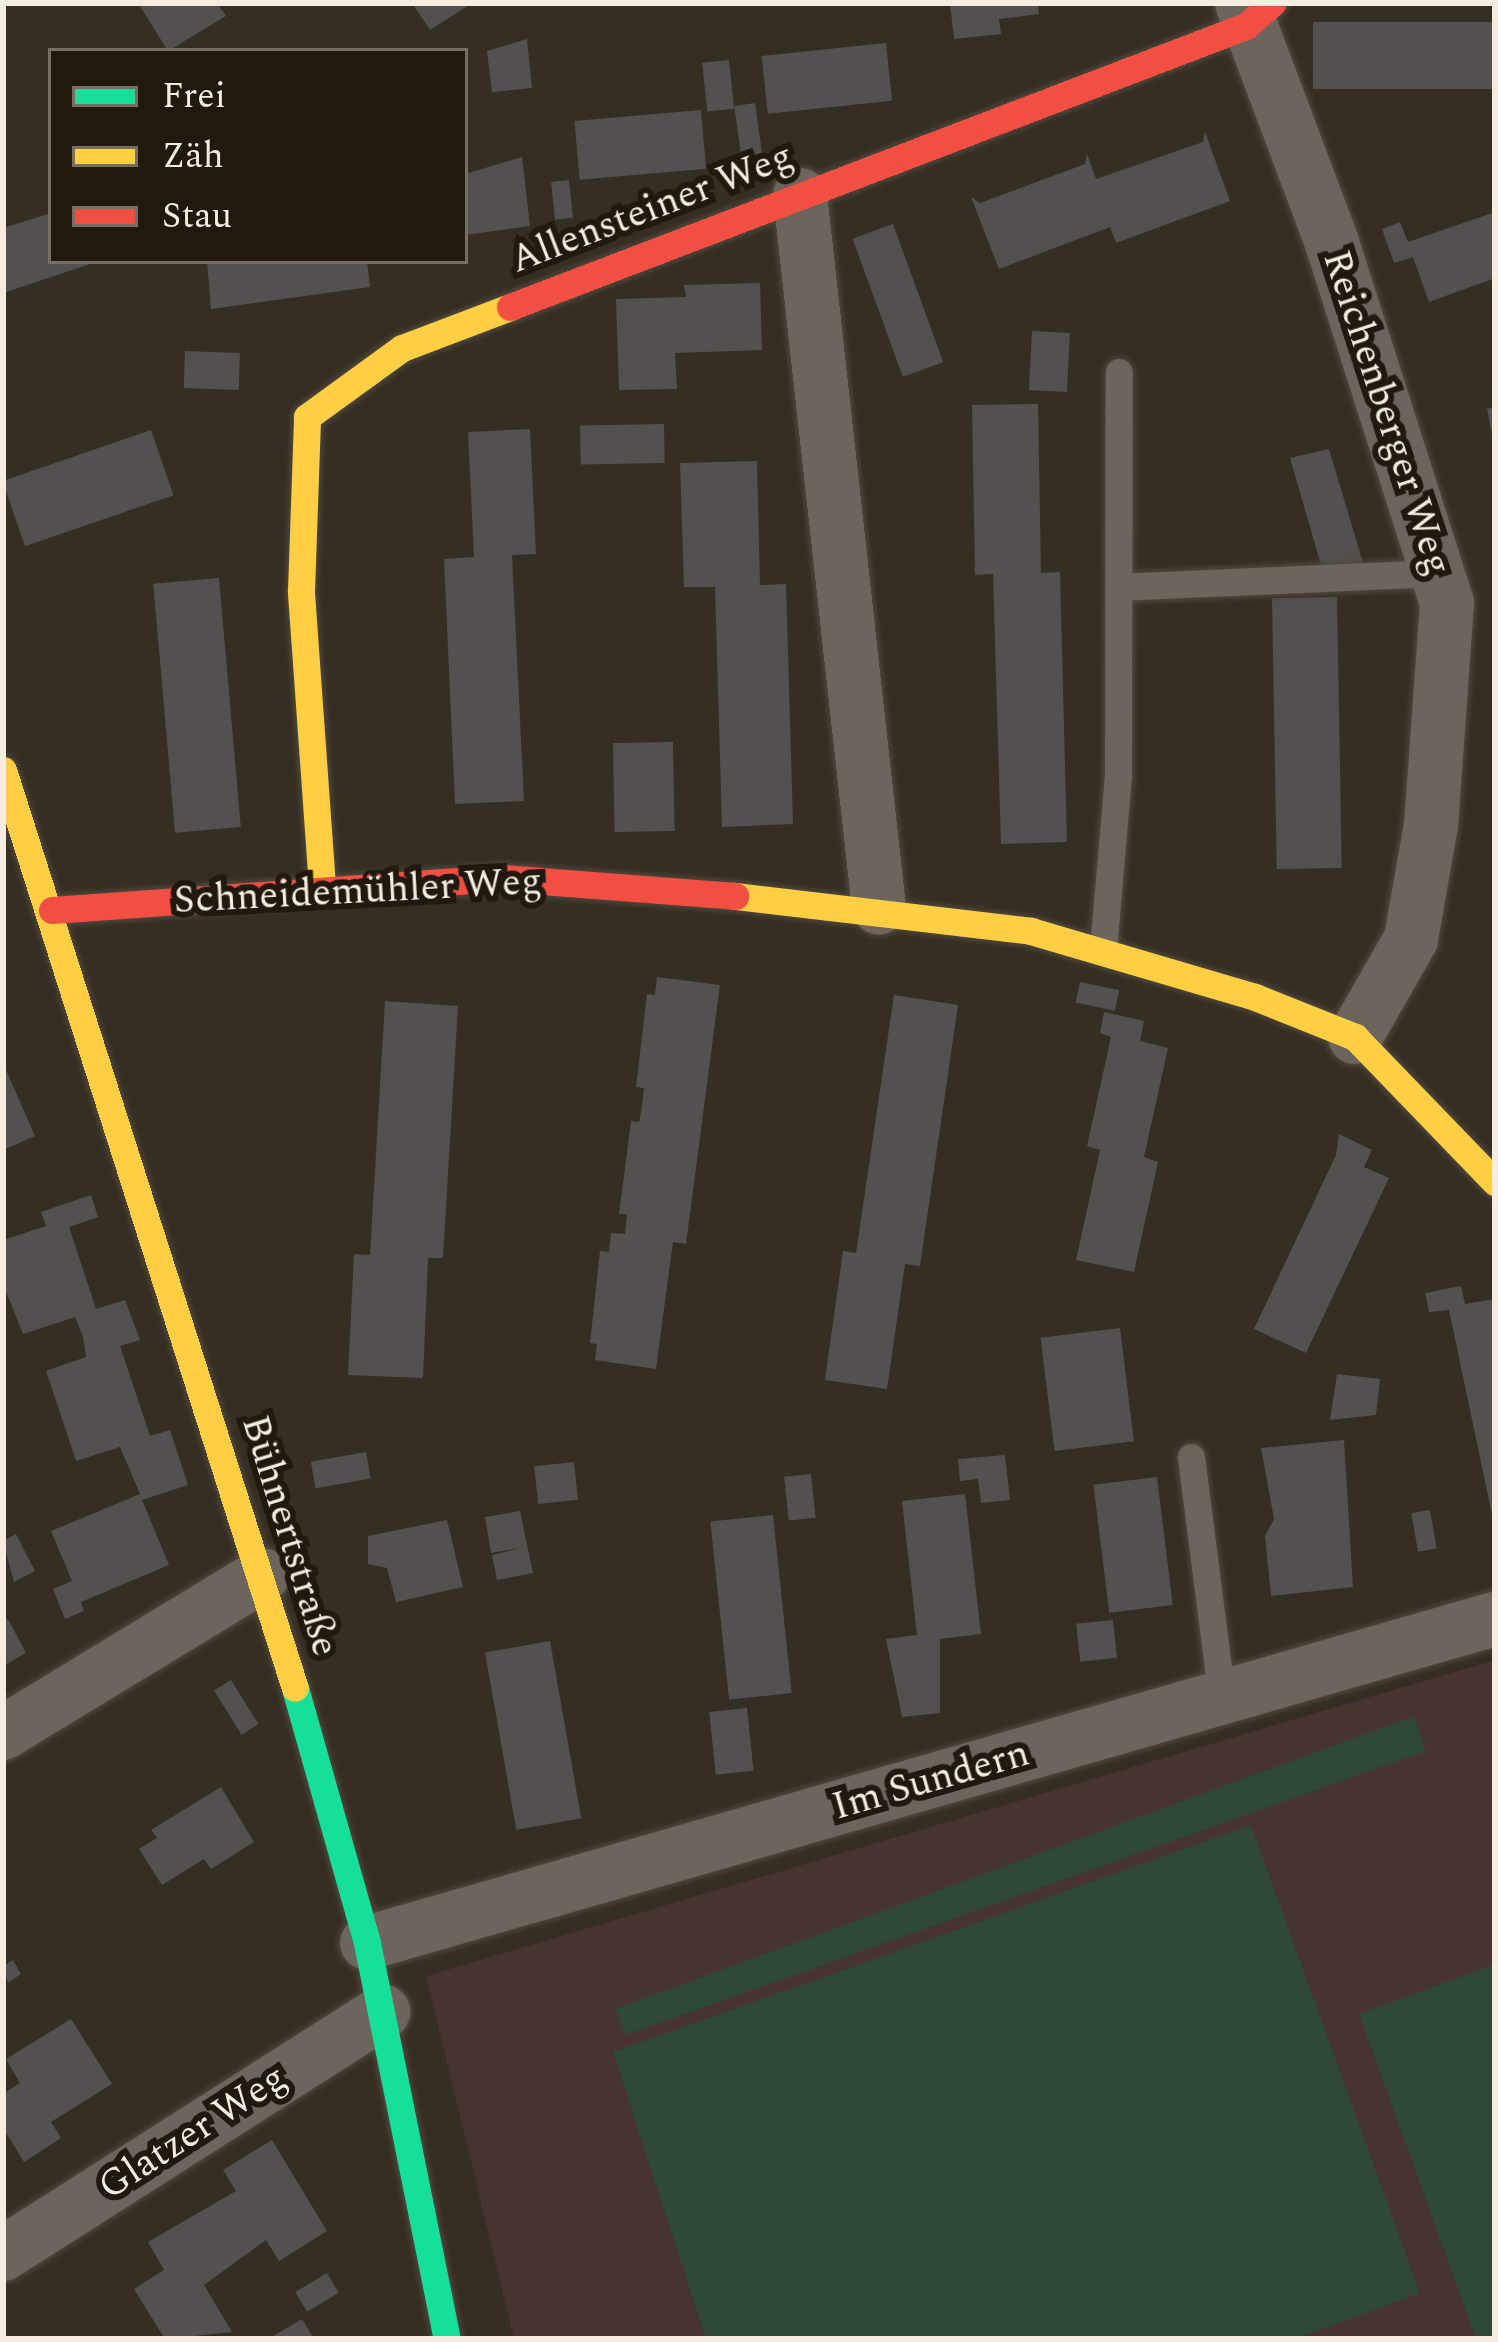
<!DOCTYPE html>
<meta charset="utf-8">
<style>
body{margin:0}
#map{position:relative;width:1498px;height:2342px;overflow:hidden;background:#352e22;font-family:Spectral,serif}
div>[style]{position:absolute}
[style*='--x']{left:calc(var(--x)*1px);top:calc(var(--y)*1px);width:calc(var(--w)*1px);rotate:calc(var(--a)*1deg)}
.education>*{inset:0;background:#463332}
.green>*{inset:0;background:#2f4837}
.building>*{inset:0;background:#545050;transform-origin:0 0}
.roads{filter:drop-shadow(0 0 3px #50493f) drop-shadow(0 0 3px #50493f)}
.lane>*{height:27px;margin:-13.5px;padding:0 13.5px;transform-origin:13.5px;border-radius:13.5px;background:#6b655d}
.street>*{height:54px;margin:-27px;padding:0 27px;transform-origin:27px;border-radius:27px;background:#6b655d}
.fast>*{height:27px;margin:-13.5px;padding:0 13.5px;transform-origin:13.5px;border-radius:13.5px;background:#16e098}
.slow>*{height:27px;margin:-13.5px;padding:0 13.5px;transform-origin:13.5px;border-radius:13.5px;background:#ffcf43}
.jam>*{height:27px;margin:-13.5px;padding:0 13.5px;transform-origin:13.5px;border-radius:13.5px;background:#f24e42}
span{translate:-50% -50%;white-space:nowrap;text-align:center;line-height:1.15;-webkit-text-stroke:12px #1f1910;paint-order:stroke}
.street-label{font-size:39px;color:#f6ede0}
.frame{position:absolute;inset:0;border:6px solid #f6ede0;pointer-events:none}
.legend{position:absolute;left:48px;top:48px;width:420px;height:216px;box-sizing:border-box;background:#1f1910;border:3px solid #756e63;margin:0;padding:15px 21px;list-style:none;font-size:36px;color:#f6ede0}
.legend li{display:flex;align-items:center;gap:24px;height:60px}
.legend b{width:60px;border:3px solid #756e63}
</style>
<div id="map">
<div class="education">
<i style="clip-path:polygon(1495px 1660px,1495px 2339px,514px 2339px,426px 1976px)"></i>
</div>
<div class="green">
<i style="clip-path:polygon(1414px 1716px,1426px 1751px,626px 2035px,615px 2009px)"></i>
<i style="clip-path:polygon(1251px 1825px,1420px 2293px,1295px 2339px,706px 2339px,613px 2052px)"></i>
<i style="clip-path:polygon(1495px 1964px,1495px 2339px,1476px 2339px,1359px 2014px)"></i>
</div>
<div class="building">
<i style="clip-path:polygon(138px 3px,217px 3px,226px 16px,168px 51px)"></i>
<i style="clip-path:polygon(412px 3px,472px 3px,430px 30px)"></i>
<i style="clip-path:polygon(950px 3px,1038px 3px,1039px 14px,999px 19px,1001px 34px,954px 39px)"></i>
<i style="left:1495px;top:22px;width:67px;height:182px;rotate:90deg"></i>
<i style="clip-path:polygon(527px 39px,532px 88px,492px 92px,487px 51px)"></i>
<i style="left:886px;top:43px;width:58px;height:125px;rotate:84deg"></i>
<i style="left:729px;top:60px;width:49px;height:27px;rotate:84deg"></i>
<i style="left:755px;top:103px;width:51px;height:21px;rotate:82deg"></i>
<i style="left:701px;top:110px;width:59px;height:127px;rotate:85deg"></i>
<i style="clip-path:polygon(1205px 132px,1230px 201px,1116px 243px,1110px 227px,999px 269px,971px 197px,980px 203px,1085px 164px,1087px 154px,1096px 179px,1203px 142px)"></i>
<i style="clip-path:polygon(522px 157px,530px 226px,465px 235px,465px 174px)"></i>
<i style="left:569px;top:180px;width:38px;height:18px;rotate:84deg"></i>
<i style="clip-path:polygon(1495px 212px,1495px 278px,1429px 302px,1413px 257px,1394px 263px,1382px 229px,1400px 222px,1408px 242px)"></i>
<i style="clip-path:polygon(51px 213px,51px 261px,96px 262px,3px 293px,3px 228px)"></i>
<i style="left:893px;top:224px;width:147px;height:43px;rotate:70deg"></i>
<i style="clip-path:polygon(207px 261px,367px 261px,370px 287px,211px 309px)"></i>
<i style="clip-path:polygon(760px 283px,762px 350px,675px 353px,677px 389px,619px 390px,616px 299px,686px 297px,684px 285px)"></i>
<i style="left:1032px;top:331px;width:38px;height:59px;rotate:3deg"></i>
<i style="left:185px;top:351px;width:55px;height:37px;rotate:2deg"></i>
<i style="clip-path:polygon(1038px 404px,1041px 573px,1060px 572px,1067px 842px,1001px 844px,993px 574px,975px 575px,972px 405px)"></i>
<i style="clip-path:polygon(1495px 407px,1495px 440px,1493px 440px,1487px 409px)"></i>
<i style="left:664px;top:424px;width:39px;height:84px;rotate:89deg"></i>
<i style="clip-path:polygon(530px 429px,536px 554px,512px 555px,524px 801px,455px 804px,444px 559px,474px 557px,468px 432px)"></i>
<i style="left:151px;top:430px;width:69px;height:157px;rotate:71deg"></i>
<i style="clip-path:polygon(1329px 449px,1364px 566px,1321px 565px,1290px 458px)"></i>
<i style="clip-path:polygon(757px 461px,760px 585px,786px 584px,793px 824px,722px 827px,715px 587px,684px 587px,680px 463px)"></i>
<i style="left:219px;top:578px;width:250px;height:66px;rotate:85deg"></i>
<i style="left:1337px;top:597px;width:271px;height:65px;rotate:89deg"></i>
<i style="left:673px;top:742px;width:89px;height:60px;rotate:89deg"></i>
<i style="clip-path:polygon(657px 977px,720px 985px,686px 1244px,673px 1242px,656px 1369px,595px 1360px,597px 1344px,590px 1343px,600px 1251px,609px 1252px,611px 1233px,625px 1234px,627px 1214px,619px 1214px,631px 1121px,639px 1122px,642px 1106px,644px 1088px,636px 1087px,647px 994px,655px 995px)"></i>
<i style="left:1080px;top:982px;width:40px;height:21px;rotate:12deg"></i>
<i style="clip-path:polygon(894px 995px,958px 1005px,920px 1266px,905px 1264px,887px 1389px,825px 1380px,843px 1251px,856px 1253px)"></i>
<i style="clip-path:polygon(385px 1001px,458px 1006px,443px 1258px,428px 1258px,423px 1378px,348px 1375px,354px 1254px,370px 1255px)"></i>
<i style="clip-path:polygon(1104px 1012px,1144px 1021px,1140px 1041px,1168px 1048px,1144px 1157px,1158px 1162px,1134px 1272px,1076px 1260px,1100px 1150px,1087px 1146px,1111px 1037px,1100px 1033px)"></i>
<i style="clip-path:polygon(3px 1063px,35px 1136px,3px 1150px)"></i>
<i style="clip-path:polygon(1339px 1134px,1372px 1150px,1364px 1167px,1389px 1178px,1306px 1353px,1254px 1329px,1336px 1155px)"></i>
<i style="clip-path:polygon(91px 1195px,98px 1217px,69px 1227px,96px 1309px,125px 1300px,140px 1340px,120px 1346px,150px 1436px,170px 1430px,188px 1485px,142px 1500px,169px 1565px,81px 1602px,84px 1611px,65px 1619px,53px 1589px,72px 1581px,51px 1531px,140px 1494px,120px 1447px,76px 1461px,46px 1371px,86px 1357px,83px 1337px,75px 1317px,23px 1334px,3px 1284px,3px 1240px,46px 1226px,41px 1212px)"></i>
<i style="clip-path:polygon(1461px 1286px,1465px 1304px,1495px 1299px,1495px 1529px,1449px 1310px,1429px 1312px,1425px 1293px)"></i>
<i style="left:1120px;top:1328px;width:114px;height:80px;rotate:83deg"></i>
<i style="clip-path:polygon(1337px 1374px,1380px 1379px,1376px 1415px,1330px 1420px)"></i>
<i style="clip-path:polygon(1344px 1440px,1353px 1587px,1271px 1596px,1265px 1536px,1274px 1519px,1261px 1448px)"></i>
<i style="left:366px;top:1452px;width:27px;height:56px;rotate:80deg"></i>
<i style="clip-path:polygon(1005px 1455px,1010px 1500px,981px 1503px,978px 1479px,960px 1481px,958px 1459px)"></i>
<i style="left:574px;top:1462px;width:38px;height:40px;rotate:84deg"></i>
<i style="left:811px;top:1474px;width:44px;height:27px;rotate:84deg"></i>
<i style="left:1157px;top:1477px;width:129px;height:64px;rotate:83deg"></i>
<i style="clip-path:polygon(965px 1494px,981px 1634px,940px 1639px,940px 1713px,902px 1717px,886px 1639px,917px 1635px,902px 1501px)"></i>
<i style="left:1430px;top:1510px;width:39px;height:19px;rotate:80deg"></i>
<i style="clip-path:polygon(520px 1511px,533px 1573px,497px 1580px,492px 1555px,521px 1548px,491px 1553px,485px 1517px)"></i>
<i style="left:773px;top:1515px;width:179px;height:63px;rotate:84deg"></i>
<i style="clip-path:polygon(447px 1520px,463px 1587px,396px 1602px,387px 1568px,368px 1564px,368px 1536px)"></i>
<i style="clip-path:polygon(16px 1534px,35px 1571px,14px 1582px,3px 1541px)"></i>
<i style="clip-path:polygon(8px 1619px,26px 1653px,3px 1666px,3px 1621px)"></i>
<i style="left:1113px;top:1620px;width:38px;height:37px;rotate:84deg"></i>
<i style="left:550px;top:1641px;width:180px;height:66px;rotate:80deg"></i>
<i style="left:231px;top:1680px;width:52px;height:20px;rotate:58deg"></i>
<i style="left:747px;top:1708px;width:63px;height:38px;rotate:84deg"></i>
<i style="clip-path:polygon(221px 1787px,254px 1842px,211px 1869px,204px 1859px,162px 1885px,139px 1849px,157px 1838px,151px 1830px)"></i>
<i style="clip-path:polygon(13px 1960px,21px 1974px,8px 1983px,3px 1966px)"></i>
<i style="clip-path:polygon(71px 2019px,112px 2084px,51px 2122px,61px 2138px,24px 2162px,3px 2128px,3px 2094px,20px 2083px,6px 2059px)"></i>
<i style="clip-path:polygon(272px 2140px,327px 2231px,279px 2261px,266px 2240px,204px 2285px,232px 2332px,165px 2339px,134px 2289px,164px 2270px,148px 2242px,236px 2191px,223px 2170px)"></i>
<i style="left:327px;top:2273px;width:23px;height:37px;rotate:59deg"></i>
<i style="clip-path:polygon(302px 2319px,314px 2339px,268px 2339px)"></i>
</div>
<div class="roads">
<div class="lane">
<i style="--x:1119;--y:587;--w:318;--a:-2.5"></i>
<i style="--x:1103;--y:950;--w:175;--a:-85.1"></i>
<i style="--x:1118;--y:776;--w:404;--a:-89.9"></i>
<i style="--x:1191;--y:1457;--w:243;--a:82.7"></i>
</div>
<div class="street">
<i style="--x:1242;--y:3;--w:256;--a:69.4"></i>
<i style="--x:1332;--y:243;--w:378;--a:72.3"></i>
<i style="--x:1447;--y:603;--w:223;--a:94.1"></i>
<i style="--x:1431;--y:825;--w:116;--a:100"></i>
<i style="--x:1411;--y:939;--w:113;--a:119.7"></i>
<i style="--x:800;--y:195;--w:717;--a:83.68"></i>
<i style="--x:3;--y:1733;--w:304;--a:-31.3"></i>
<i style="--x:367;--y:1943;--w:1174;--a:-16.03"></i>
<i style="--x:3;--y:2254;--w:451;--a:-32.5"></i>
</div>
<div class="fast">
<i style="--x:295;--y:1688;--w:265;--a:74.2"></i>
<i style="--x:367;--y:1943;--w:404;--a:78.6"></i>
</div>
<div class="slow">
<i style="--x:3;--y:770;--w:963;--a:72.36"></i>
<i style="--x:322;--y:886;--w:296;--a:-94.1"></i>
<i style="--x:301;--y:591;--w:174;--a:-88"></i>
<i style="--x:307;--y:417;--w:117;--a:-36"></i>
<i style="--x:402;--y:348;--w:116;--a:-20.8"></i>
<i style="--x:735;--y:896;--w:298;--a:6.7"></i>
<i style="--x:1031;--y:931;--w:234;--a:16.4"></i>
<i style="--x:1255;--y:997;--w:108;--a:21.8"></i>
<i style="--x:1355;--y:1037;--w:202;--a:46"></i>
</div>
<div class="jam">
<i style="--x:510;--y:307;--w:788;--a:-20.9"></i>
<i style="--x:1246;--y:26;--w:35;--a:-41"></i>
<i style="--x:52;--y:910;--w:452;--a:-4.1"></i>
<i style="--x:503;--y:878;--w:233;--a:4.4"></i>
</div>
</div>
<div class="street-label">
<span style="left:652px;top:209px;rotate:-21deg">Allensteiner Weg</span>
<span style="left:1386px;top:413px;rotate:72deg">Reichenberger Weg</span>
<span style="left:358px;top:892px;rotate:-3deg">Schneidemühler Weg</span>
<span style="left:289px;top:1536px;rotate:73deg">Bühnertstraße</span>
<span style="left:931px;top:1781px;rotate:-16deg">Im Sundern</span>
<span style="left:193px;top:2133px;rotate:-33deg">Glatzer Weg</span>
</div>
<div class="frame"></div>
<ul class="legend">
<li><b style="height:15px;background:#16e098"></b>Frei</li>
<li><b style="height:15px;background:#ffcf43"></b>Zäh</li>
<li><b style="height:15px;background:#f24e42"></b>Stau</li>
</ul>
</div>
